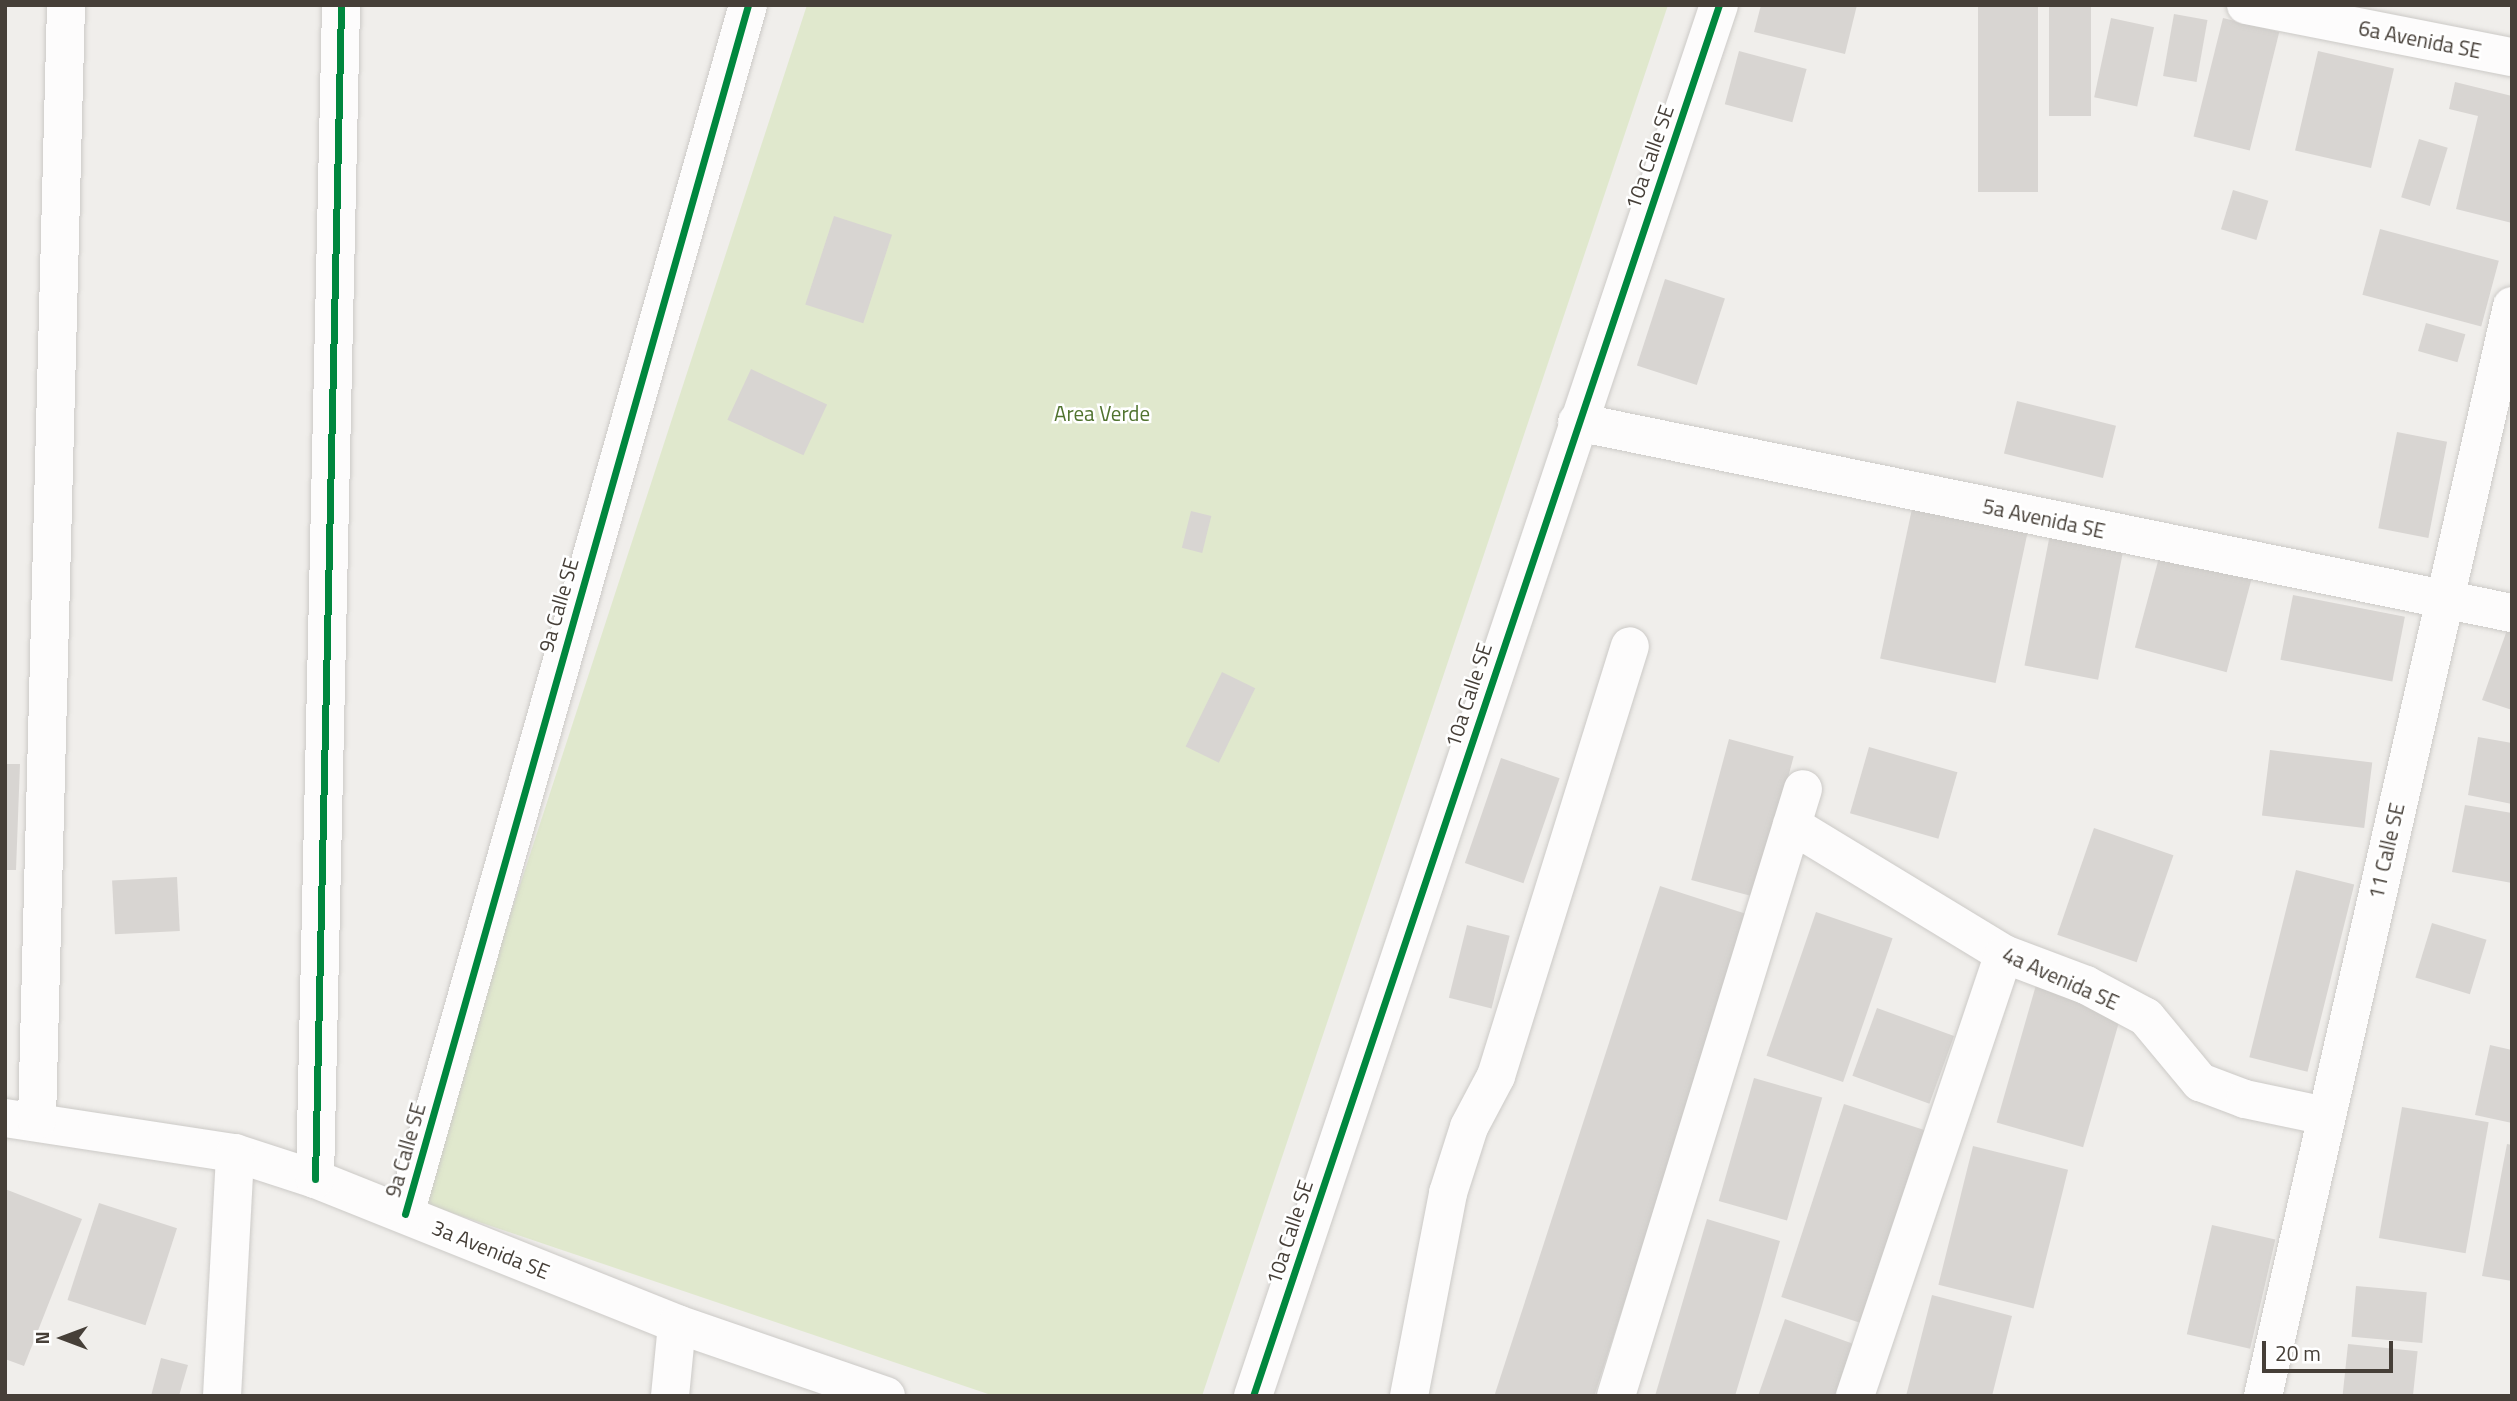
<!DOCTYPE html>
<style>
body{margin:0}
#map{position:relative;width:2517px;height:1401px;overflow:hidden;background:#f0eeeb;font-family:"Titillium Web",sans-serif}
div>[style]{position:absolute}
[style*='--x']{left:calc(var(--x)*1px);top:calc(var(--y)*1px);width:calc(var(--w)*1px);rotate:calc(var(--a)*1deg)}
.green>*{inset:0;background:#e0e8cd}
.building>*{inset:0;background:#d8d5d2;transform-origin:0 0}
.roads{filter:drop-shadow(0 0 2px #cccac7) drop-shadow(0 0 2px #cccac7)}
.minor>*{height:38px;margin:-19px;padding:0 19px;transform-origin:19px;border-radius:19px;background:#fdfcfc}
.cycleway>*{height:7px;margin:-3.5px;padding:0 3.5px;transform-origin:3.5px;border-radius:3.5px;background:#00873e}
span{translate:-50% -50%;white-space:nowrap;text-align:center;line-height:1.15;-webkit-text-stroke:5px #fff;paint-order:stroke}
.street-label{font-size:21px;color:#463f38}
.park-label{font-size:21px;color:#50732f}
.frame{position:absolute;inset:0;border:7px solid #463f38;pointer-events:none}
.north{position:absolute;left:28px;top:1303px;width:70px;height:70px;-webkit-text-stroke:5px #fff;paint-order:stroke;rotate:270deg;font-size:19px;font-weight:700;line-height:28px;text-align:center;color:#463f38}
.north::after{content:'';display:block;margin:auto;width:24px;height:32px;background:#463f38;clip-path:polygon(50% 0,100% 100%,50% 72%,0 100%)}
.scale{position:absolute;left:2262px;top:1341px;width:131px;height:32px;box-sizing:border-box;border:4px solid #463f38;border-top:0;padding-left:9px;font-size:21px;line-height:24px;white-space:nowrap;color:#463f38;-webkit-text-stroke:5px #fff;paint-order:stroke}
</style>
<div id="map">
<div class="green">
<i style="clip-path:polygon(807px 5px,1668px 5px,1202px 1396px,994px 1396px,417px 1201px)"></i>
</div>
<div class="building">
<i style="clip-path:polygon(1761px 5px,1857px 5px,1845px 54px,1754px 32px)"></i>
<i style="left:1978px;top:5px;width:60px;height:187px"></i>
<i style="left:2049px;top:5px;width:42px;height:111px"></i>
<i style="left:2174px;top:14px;width:34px;height:63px;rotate:10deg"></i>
<i style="left:2111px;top:18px;width:44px;height:81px;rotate:12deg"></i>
<i style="left:2223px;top:18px;width:58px;height:122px;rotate:14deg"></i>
<i style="left:1739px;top:51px;width:70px;height:55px;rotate:15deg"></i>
<i style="left:2318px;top:51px;width:78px;height:102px;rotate:13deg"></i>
<i style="clip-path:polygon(2455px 82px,2512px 96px,2512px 223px,2456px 209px,2478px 116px,2449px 109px)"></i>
<i style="left:2419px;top:139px;width:30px;height:61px;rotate:17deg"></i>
<i style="left:2233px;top:190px;width:37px;height:41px;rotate:17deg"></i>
<i style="left:834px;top:216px;width:61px;height:93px;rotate:18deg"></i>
<i style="left:2380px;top:229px;width:123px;height:68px;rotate:15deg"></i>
<i style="left:1665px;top:279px;width:63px;height:91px;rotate:18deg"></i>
<i style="left:2426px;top:323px;width:41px;height:29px;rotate:16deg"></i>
<i style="left:751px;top:369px;width:84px;height:56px;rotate:25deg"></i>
<i style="left:2017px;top:401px;width:102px;height:54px;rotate:14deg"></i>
<i style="left:2397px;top:432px;width:51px;height:98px;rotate:11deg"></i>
<i style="left:1913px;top:504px;width:118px;height:158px;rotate:12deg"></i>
<i style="left:1191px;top:511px;width:21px;height:38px;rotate:14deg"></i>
<i style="left:2051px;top:529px;width:75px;height:139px;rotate:11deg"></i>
<i style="left:2161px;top:550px;width:95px;height:101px;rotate:15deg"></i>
<i style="left:2293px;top:595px;width:114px;height:66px;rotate:11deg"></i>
<i style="clip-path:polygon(2511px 619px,2512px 619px,2512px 710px,2482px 700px)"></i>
<i style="left:1222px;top:672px;width:37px;height:83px;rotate:26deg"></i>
<i style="clip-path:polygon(2478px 737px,2512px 743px,2512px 804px,2468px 795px)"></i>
<i style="left:1729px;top:739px;width:67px;height:146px;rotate:15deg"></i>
<i style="left:1869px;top:747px;width:92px;height:69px;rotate:16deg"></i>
<i style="left:2270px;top:750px;width:103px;height:66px;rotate:7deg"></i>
<i style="left:1501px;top:758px;width:62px;height:111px;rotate:19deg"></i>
<i style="clip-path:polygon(5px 764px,20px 764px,16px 870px,5px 870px)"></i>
<i style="clip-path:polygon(2465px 805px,2512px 813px,2512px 883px,2452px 872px)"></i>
<i style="left:2094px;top:828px;width:84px;height:113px;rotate:19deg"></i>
<i style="left:2296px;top:870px;width:60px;height:193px;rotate:14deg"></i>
<i style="left:177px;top:877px;width:54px;height:65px;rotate:87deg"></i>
<i style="left:1660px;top:886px;width:95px;height:534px;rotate:18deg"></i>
<i style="left:1816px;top:912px;width:81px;height:152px;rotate:19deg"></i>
<i style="left:2432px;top:923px;width:57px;height:57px;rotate:17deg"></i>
<i style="left:1467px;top:925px;width:44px;height:75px;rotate:14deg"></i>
<i style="left:2036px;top:985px;width:90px;height:143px;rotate:16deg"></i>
<i style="left:1877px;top:1008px;width:82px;height:72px;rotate:20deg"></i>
<i style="clip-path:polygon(2490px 1045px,2512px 1050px,2512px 1123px,2475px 1115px)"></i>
<i style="left:1754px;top:1078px;width:71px;height:128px;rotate:16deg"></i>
<i style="left:1844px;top:1104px;width:86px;height:203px;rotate:18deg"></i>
<i style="left:2402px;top:1107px;width:88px;height:133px;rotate:10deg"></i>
<i style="clip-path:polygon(2507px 1144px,2512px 1145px,2512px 1281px,2482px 1276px)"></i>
<i style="left:1973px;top:1146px;width:98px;height:143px;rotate:14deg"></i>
<i style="clip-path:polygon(5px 1189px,82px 1219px,24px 1366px,5px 1359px)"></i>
<i style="left:99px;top:1203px;width:82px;height:102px;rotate:18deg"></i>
<i style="clip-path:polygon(1707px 1219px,1780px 1241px,1761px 1309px,1735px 1396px,1655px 1396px)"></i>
<i style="left:2212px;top:1225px;width:65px;height:112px;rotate:13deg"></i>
<i style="left:2356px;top:1286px;width:71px;height:51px;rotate:5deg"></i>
<i style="clip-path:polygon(1932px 1295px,2012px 1316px,1992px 1396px,1906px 1396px)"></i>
<i style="clip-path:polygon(1785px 1319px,1859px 1346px,1842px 1396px,1758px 1396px)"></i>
<i style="left:2348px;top:1344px;width:70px;height:52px;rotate:6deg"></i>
<i style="clip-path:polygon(161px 1358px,188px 1365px,179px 1396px,151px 1396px)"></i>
</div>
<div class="roads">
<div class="minor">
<i style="--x:2246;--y:5;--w:271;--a:11.1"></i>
<i style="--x:1577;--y:422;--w:954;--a:11.55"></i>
<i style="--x:1792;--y:825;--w:248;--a:31.3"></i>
<i style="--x:2004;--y:954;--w:88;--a:20.7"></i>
<i style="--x:2086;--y:985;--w:68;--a:28.1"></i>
<i style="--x:2146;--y:1017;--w:85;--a:50.3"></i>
<i style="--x:2200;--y:1082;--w:48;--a:20.7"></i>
<i style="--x:2245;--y:1099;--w:83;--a:11.9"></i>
<i style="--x:5;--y:1118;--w:233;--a:8.7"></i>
<i style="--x:235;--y:1153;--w:84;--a:18"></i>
<i style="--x:315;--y:1179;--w:390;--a:21.8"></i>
<i style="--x:677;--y:1324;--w:221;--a:19"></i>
<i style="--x:37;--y:1120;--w:1115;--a:-88.51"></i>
<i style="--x:315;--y:1179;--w:1174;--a:-88.73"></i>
<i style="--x:405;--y:1214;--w:1257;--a:-74.16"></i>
<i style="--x:222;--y:1396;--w:243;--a:-86.9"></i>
<i style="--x:670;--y:1396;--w:72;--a:-84.4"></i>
<i style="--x:1253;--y:1396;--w:1467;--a:-71.48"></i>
<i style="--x:1409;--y:1396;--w:207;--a:-79.1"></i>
<i style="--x:1448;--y:1193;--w:69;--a:-72.3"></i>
<i style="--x:1469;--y:1127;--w:58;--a:-62.1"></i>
<i style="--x:1496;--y:1076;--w:450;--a:-72.7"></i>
<i style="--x:1616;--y:1396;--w:635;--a:-72.88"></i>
<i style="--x:1855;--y:1396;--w:466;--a:-71.4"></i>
<i style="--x:2263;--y:1396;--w:1118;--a:-77.13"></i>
</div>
</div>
<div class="cycleway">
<i style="--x:315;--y:1179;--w:1174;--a:-88.73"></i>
<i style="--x:405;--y:1214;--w:1257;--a:-74.16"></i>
<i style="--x:1253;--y:1396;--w:1467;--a:-71.48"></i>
</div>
<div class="street-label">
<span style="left:2420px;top:39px;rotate:11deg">6a Avenida SE</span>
<span style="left:1649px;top:157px;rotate:-71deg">10a Calle SE</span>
<span style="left:2044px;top:518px;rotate:12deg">5a Avenida SE</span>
<span style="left:558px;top:605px;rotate:-74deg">9a Calle SE</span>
<span style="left:1468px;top:695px;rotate:-72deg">10a Calle SE</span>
<span style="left:2386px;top:851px;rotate:-77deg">11 Calle SE</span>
<span style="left:2061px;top:978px;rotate:24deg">4a Avenida SE</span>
<span style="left:405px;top:1150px;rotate:-74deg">9a Calle SE</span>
<span style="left:1289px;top:1232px;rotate:-72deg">10a Calle SE</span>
<span style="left:491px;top:1249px;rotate:22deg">3a Avenida SE</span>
</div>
<div class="park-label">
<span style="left:1102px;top:413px">Area Verde</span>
</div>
<div class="frame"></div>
<div class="north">N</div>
<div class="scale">20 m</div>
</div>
